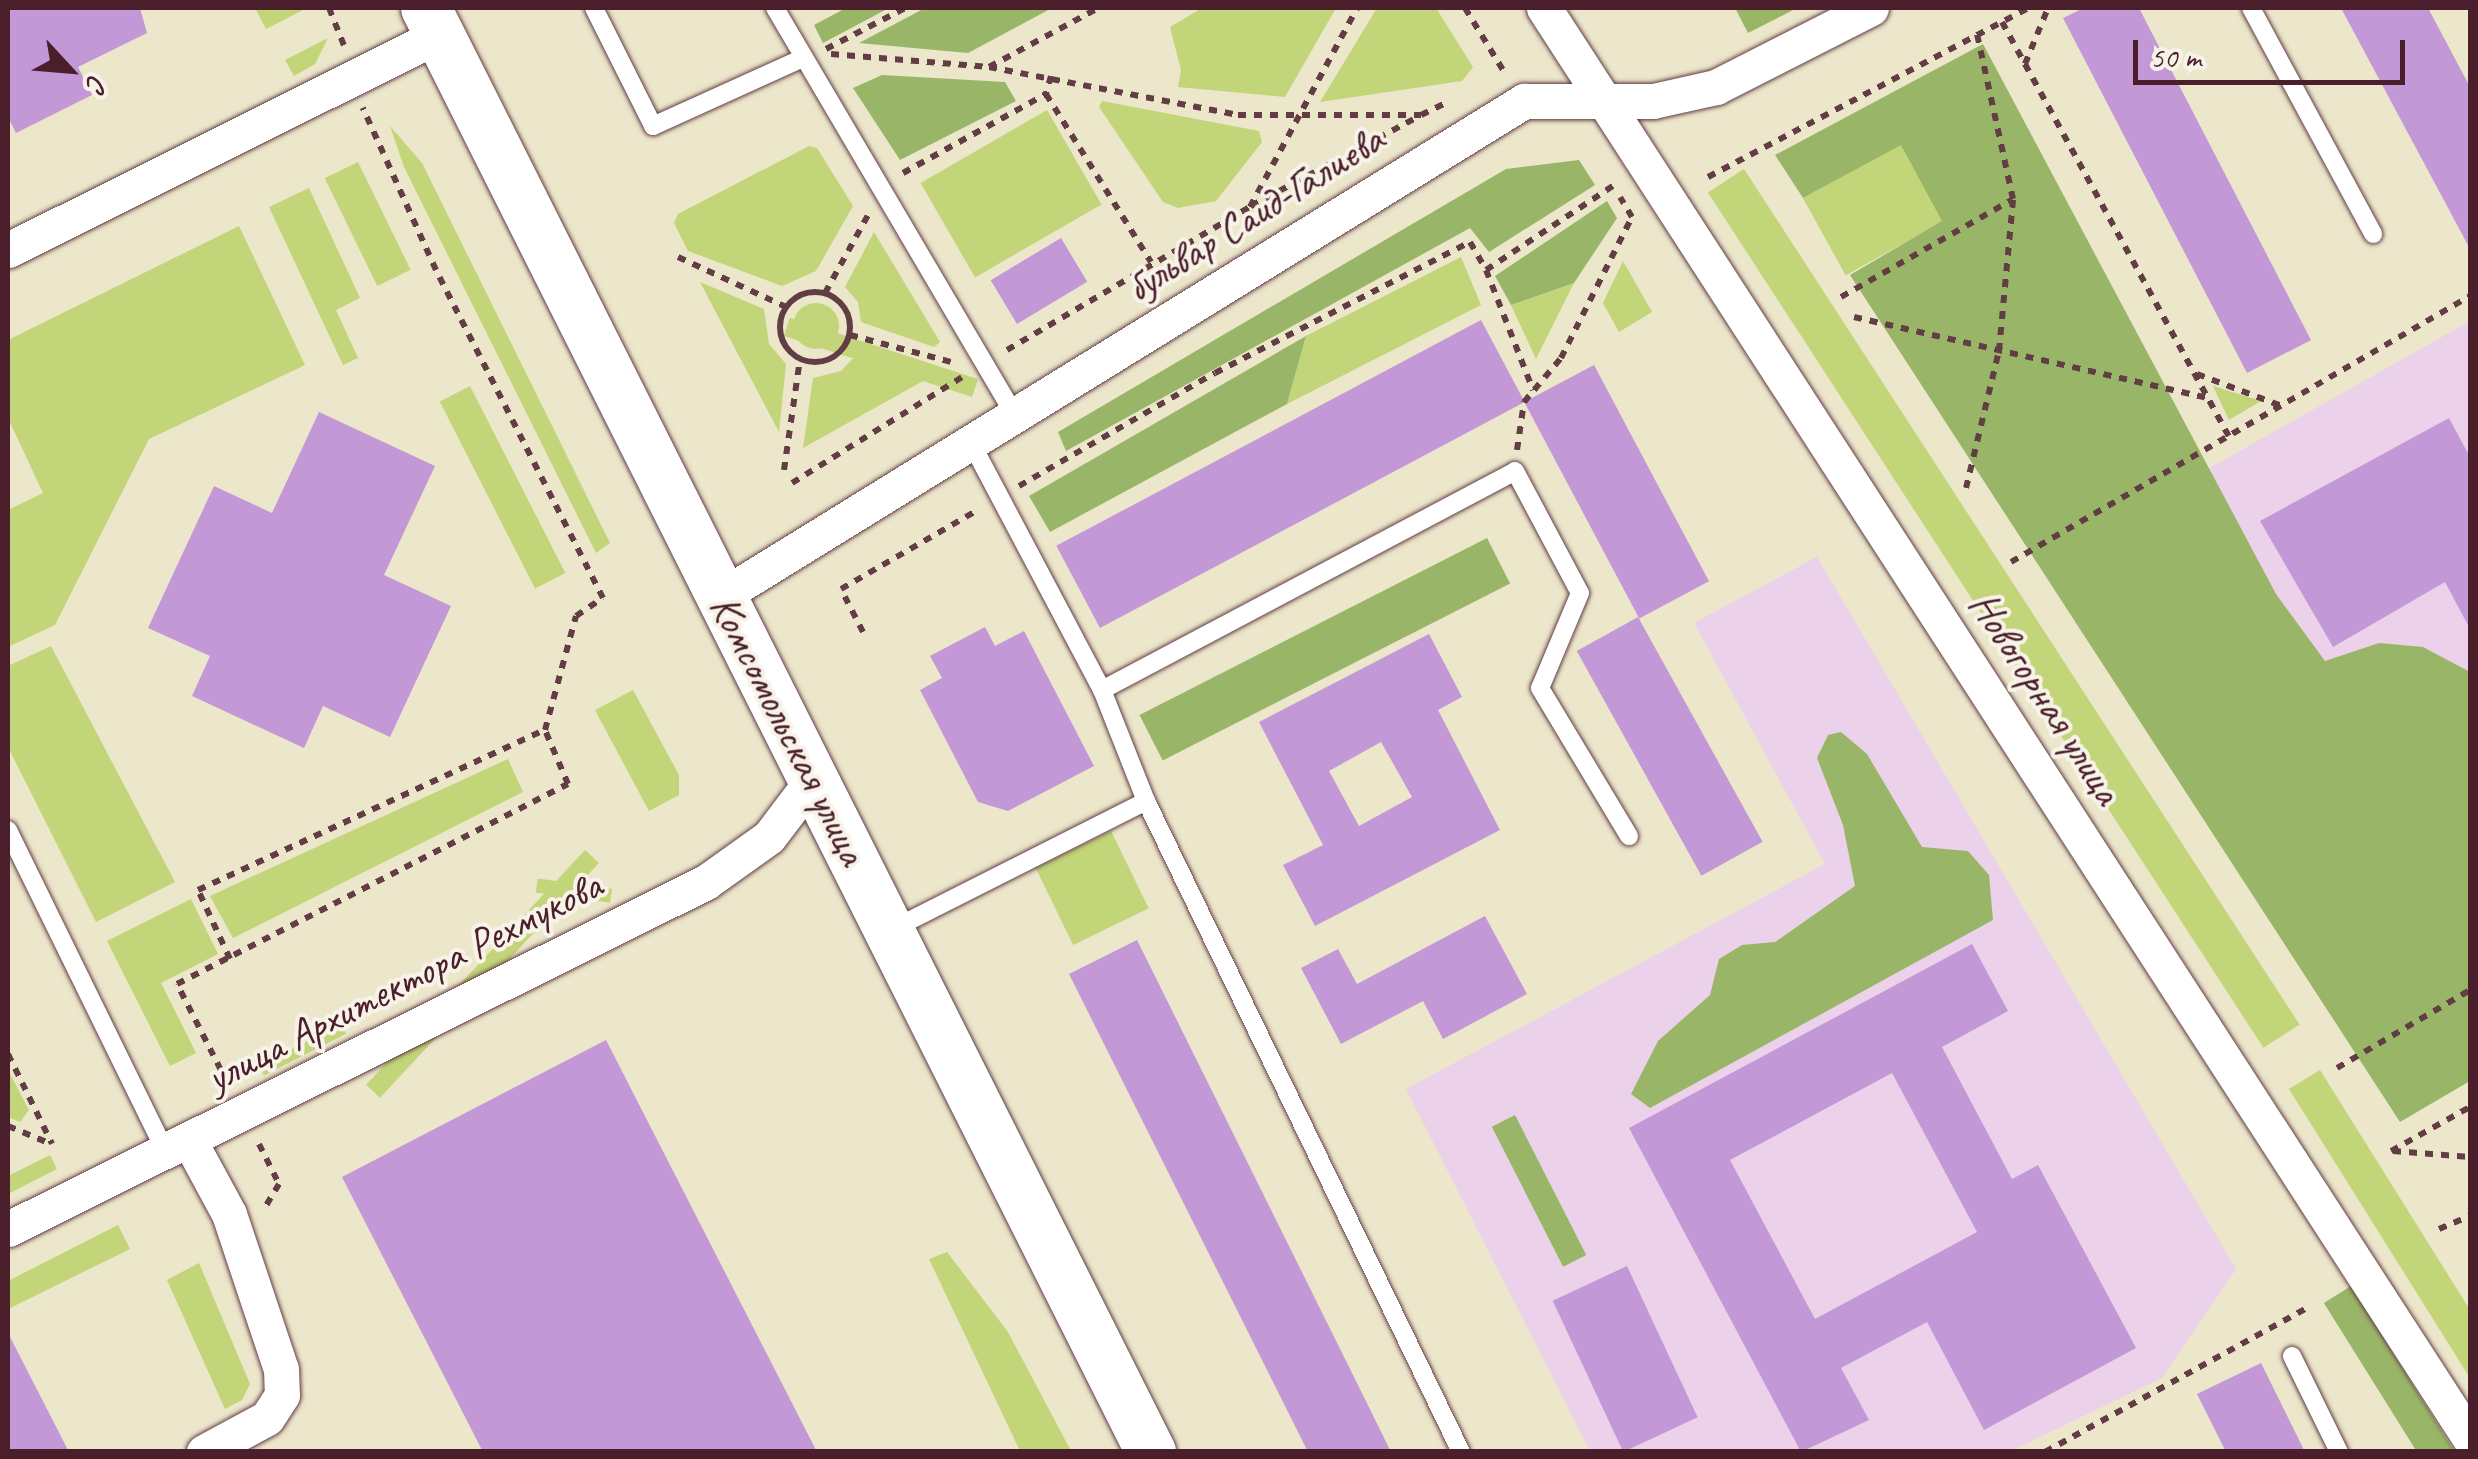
<!DOCTYPE html>
<meta charset="utf-8">
<style>
body{margin:0}
#map{position:relative;width:2478px;height:1459px;overflow:hidden;background:#ece6cb;font-family:Caveat,sans-serif}
div>[style]{position:absolute}
[style*='--x']{left:calc(var(--x)*1px);top:calc(var(--y)*1px);width:calc(var(--w)*1px);rotate:calc(var(--a)*1deg)}
.built>*{inset:0;background:#ecd1ea}
.green>*{inset:0;background:#c2d578;transform-origin:0 0}
.round{border-radius:50%}
.forest>*{inset:0;background:#99b668;transform-origin:0 0}
.building>*{inset:0;background:#c398d6;transform-origin:0 0}
.path>*{height:6px;margin-top:-3px;transform-origin:0;background:repeating-linear-gradient(90deg,#623d43 0 8px,transparent 0 16px)}
.path>.ring{margin:-3px;padding:0;box-sizing:content-box;background:none;border:6px solid #623d43;border-radius:50%}
.roads{filter:drop-shadow(0 0 2px #623d43) drop-shadow(0 0 2px #623d43)}
.lane>*{height:18px;margin:-9px;padding:0 9px;transform-origin:9px;border-radius:9px;background:#fff}
.street>*{height:35px;margin:-17.5px;padding:0 17.5px;transform-origin:17.5px;border-radius:17.5px;background:#fff}
.secondary>*{height:50px;margin:-25px;padding:0 25px;transform-origin:25px;border-radius:25px;background:#fff}
span{translate:-50% -50%;white-space:nowrap;text-align:center;line-height:1.15;-webkit-text-stroke:8px #f7f3e8;paint-order:stroke}
.street-label{font-size:42px;color:#4a1f2b}
.frame{position:absolute;inset:0;border:10px solid #4a1f2b;pointer-events:none}
.north{position:absolute;left:20px;top:20px;width:100px;height:100px;-webkit-text-stroke:8px #f7f3e8;paint-order:stroke;rotate:116deg;font-size:28px;font-weight:700;line-height:40px;text-align:center;color:#4a1f2b}
.north::after{content:'';display:block;margin:auto;width:35px;height:45px;background:#4a1f2b;clip-path:polygon(50% 0,100% 100%,50% 72%,0 100%)}
.scale{position:absolute;left:2133px;top:40px;width:272px;height:45px;box-sizing:border-box;border:5px solid #4a1f2b;border-top:0;padding-left:12px;font-size:30px;line-height:35px;white-space:nowrap;color:#4a1f2b;-webkit-text-stroke:8px #f7f3e8;paint-order:stroke}
</style>
<div id="map">
<div class="built">
<i style="clip-path:polygon(2470px 321px,2470px 939px,2199px 474px)"></i>
<i style="clip-path:polygon(1817px 557px,2236px 1269px,2162px 1378px,2011px 1451px,1590px 1451px,1406px 1089px,1825px 864px,1694px 623px)"></i>
</div>
<div class="green">
<i style="clip-path:polygon(255px 8px,304px 8px,305px 9px,266px 29px)"></i>
<i style="clip-path:polygon(1202px 8px,1336px 8px,1285px 97px,1178px 87px,1181px 70px,1170px 27px)"></i>
<i style="clip-path:polygon(1377px 8px,1436px 8px,1473px 67px,1462px 81px,1320px 102px)"></i>
<i style="clip-path:polygon(328px 38px,315px 64px,294px 76px,285px 60px)"></i>
<i style="clip-path:polygon(1102px 101px,1259px 131px,1262px 142px,1216px 201px,1178px 208px,1163px 202px,1099px 107px)"></i>
<i style="left:1047px;top:110px;width:109px;height:146px;rotate:60deg"></i>
<i style="clip-path:polygon(390px 126px,422px 163px,610px 543px,596px 553px,404px 167px)"></i>
<i style="left:1901px;top:144px;width:88px;height:112px;rotate:61deg"></i>
<i style="clip-path:polygon(809px 146px,817px 148px,853px 206px,816px 271px,782px 286px,688px 251px,674px 223px,678px 214px)"></i>
<i style="left:358px;top:162px;width:120px;height:37px;rotate:64deg"></i>
<i style="left:1744px;top:169px;width:1020px;height:43px;rotate:57deg"></i>
<i style="clip-path:polygon(309px 188px,360px 298px,336px 310px,358px 358px,343px 365px,269px 207px)"></i>
<i style="clip-path:polygon(239px 226px,305px 365px,149px 439px,55px 625px,8px 647px,8px 510px,43px 493px,8px 418px,8px 340px)"></i>
<i style="clip-path:polygon(874px 232px,940px 342px,934px 347px,861px 322px,858px 302px,845px 287px)"></i>
<i style="clip-path:polygon(1461px 257px,1481px 305px,1287px 404px,1306px 336px)"></i>
<i style="clip-path:polygon(1623px 261px,1652px 312px,1619px 332px,1603px 303px)"></i>
<i style="clip-path:polygon(700px 282px,764px 309px,769px 344px,786px 364px,779px 432px)"></i>
<i style="clip-path:polygon(1574px 283px,1536px 359px,1511px 305px)"></i>
<i class="round" style="left:793px;top:303px;width:46px;height:46px"></i>
<i style="clip-path:polygon(861px 350px,928px 368px,932px 376px,803px 448px,813px 378px,841px 371px)"></i>
<i style="left:978px;top:379px;width:19px;height:198px;rotate:108deg"></i>
<i style="left:470px;top:386px;width:210px;height:34px;rotate:63deg"></i>
<i style="clip-path:polygon(2213px 386px,2261px 401px,2229px 420px)"></i>
<i style="clip-path:polygon(51px 646px,175px 882px,96px 922px,8px 747px,8px 666px)"></i>
<i style="clip-path:polygon(633px 690px,679px 775px,679px 795px,649px 811px,595px 710px)"></i>
<i style="clip-path:polygon(508px 759px,523px 792px,233px 938px,210px 896px)"></i>
<i style="left:1111px;top:831px;width:86px;height:84px;rotate:64deg"></i>
<i style="left:585px;top:850px;width:19px;height:321px;rotate:43deg"></i>
<i style="left:612px;top:889px;width:14px;height:75px;rotate:98deg"></i>
<i style="clip-path:polygon(191px 899px,218px 954px,161px 983px,196px 1053px,170px 1066px,107px 941px)"></i>
<i style="left:341px;top:1024px;width:11px;height:92px;rotate:63deg"></i>
<i style="clip-path:polygon(8px 1070px,29px 1110px,20px 1122px,8px 1117px)"></i>
<i style="clip-path:polygon(2320px 1070px,2470px 1310px,2470px 1378px,2289px 1089px)"></i>
<i style="clip-path:polygon(50px 1155px,57px 1169px,8px 1194px,8px 1176px)"></i>
<i style="clip-path:polygon(118px 1225px,130px 1249px,8px 1309px,8px 1281px)"></i>
<i style="clip-path:polygon(947px 1252px,1008px 1332px,1071px 1451px,1020px 1451px,929px 1259px)"></i>
<i style="clip-path:polygon(199px 1263px,250px 1384px,242px 1400px,225px 1409px,167px 1280px)"></i>
</div>
<div class="forest">
<i style="clip-path:polygon(846px 8px,889px 8px,823px 43px,814px 25px)"></i>
<i style="clip-path:polygon(925px 8px,1052px 8px,968px 53px,859px 43px)"></i>
<i style="clip-path:polygon(1735px 8px,1797px 8px,1748px 33px)"></i>
<i style="clip-path:polygon(1983px 44px,2276px 594px,2325px 661px,2379px 643px,2423px 647px,2470px 672px,2470px 1081px,2400px 1122px,1850px 275px,1942px 221px,1901px 145px,1803px 198px,1775px 155px)"></i>
<i style="clip-path:polygon(882px 75px,1005px 82px,1016px 101px,900px 160px,853px 88px)"></i>
<i style="clip-path:polygon(1579px 160px,1595px 185px,1489px 252px,1470px 228px,1066px 451px,1058px 432px,1506px 169px)"></i>
<i style="clip-path:polygon(1607px 201px,1617px 218px,1574px 283px,1511px 305px,1495px 276px)"></i>
<i style="clip-path:polygon(1306px 336px,1287px 404px,1050px 532px,1029px 496px)"></i>
<i style="left:1487px;top:538px;width:51px;height:390px;rotate:63deg"></i>
<i style="clip-path:polygon(1841px 732px,1867px 754px,1922px 847px,1968px 851px,1989px 875px,1993px 920px,1650px 1108px,1631px 1094px,1658px 1041px,1710px 995px,1719px 959px,1742px 945px,1775px 942px,1855px 886px,1843px 825px,1817px 758px,1828px 735px)"></i>
<i style="left:1515px;top:1115px;width:157px;height:26px;rotate:63deg"></i>
<i style="left:2351px;top:1286px;width:195px;height:32px;rotate:58deg"></i>
</div>
<div class="building">
<i style="clip-path:polygon(8px 8px,140px 8px,147px 33px,78px 67px,92px 95px,16px 133px,8px 117px)"></i>
<i style="clip-path:polygon(2084px 8px,2139px 8px,2311px 340px,2247px 373px,2063px 18px)"></i>
<i style="clip-path:polygon(2341px 8px,2428px 8px,2470px 87px,2470px 249px)"></i>
<i style="left:1061px;top:238px;width:51px;height:82px;rotate:59deg"></i>
<i style="left:1481px;top:320px;width:93px;height:481px;rotate:62deg"></i>
<i style="left:1594px;top:365px;width:245px;height:79px;rotate:62deg"></i>
<i style="clip-path:polygon(319px 412px,435px 466px,384px 575px,451px 606px,390px 737px,323px 706px,304px 748px,192px 696px,210px 656px,148px 628px,214px 486px,272px 513px)"></i>
<i style="clip-path:polygon(2449px 418px,2470px 457px,2470px 629px,2445px 582px,2333px 647px,2260px 521px)"></i>
<i style="left:1638px;top:617px;width:257px;height:70px;rotate:61deg"></i>
<i style="clip-path:polygon(985px 627px,995px 646px,1024px 631px,1094px 766px,1008px 811px,978px 802px,920px 690px,942px 678px,930px 656px)"></i>
<i style="clip-path:polygon(evenodd,1429px 634px,1462px 697px,1438px 710px,1500px 830px,1315px 926px,1283px 865px,1323px 845px,1259px 722px,1429px 634px,1381px 742px,1412px 797px,1359px 826px,1329px 771px,1381px 742px)"></i>
<i style="clip-path:polygon(1485px 916px,1527px 994px,1443px 1039px,1423px 1001px,1341px 1044px,1301px 968px,1338px 949px,1357px 984px)"></i>
<i style="clip-path:polygon(1137px 940px,1356px 1381px,1391px 1452px,1308px 1452px,1069px 974px)"></i>
<i style="clip-path:polygon(evenodd,1972px 944px,2008px 1011px,1942px 1047px,2012px 1179px,2038px 1165px,2136px 1348px,1984px 1430px,1927px 1322px,1841px 1368px,1869px 1420px,1801px 1452px,1629px 1128px,1972px 944px,1892px 1073px,1977px 1232px,1815px 1319px,1730px 1160px,1892px 1073px)"></i>
<i style="clip-path:polygon(606px 1040px,817px 1452px,483px 1452px,342px 1177px)"></i>
<i style="left:1627px;top:1266px;width:167px;height:82px;rotate:65deg"></i>
<i style="clip-path:polygon(8px 1333px,69px 1452px,8px 1452px)"></i>
<i style="clip-path:polygon(2261px 1363px,2305px 1452px,2226px 1452px,2197px 1394px)"></i>
</div>
<div class="path">
<i style="--x:329;--y:8;--w:43;--a:68.2"></i>
<i style="--x:1465;--y:8;--w:79;--a:58.5"></i>
<i style="--x:2002;--y:22;--w:472;--a:61.3"></i>
<i style="--x:826;--y:49;--w:89;--a:-27.4"></i>
<i style="--x:831;--y:54;--w:159;--a:4.7"></i>
<i style="--x:989;--y:67;--w:254;--a:10.9"></i>
<i style="--x:1238;--y:115;--w:183;--a:0"></i>
<i style="--x:1421;--y:115;--w:32;--a:-26"></i>
<i style="--x:2025;--y:64;--w:61;--a:-67.7"></i>
<i style="--x:989;--y:67;--w:124;--a:-28.4"></i>
<i style="--x:1051;--y:76;--w:19;--a:106"></i>
<i style="--x:1046;--y:94;--w:198;--a:58"></i>
<i style="--x:903;--y:173;--w:163;--a:-28.9"></i>
<i style="--x:1708;--y:177;--w:363;--a:-27.8"></i>
<i style="--x:1251;--y:206;--w:187;--a:-28.1"></i>
<i style="--x:678;--y:257;--w:119;--a:24.8"></i>
<i style="--x:1486;--y:270;--w:129;--a:68.6"></i>
<i class="ring" style="left:780px;top:292px;width:64px;height:64px"></i>
<i style="--x:825;--y:293;--w:89;--a:-61.1"></i>
<i style="--x:1841;--y:297;--w:197;--a:-29.6"></i>
<i style="--x:1854;--y:317;--w:363;--a:12.9"></i>
<i style="--x:850;--y:335;--w:109;--a:14.9"></i>
<i style="--x:1007;--y:350;--w:282;--a:-30.5"></i>
<i style="--x:1250;--y:207;--w:226;--a:-61.7"></i>
<i style="--x:2197;--y:374;--w:88;--a:20.7"></i>
<i style="--x:1517;--y:450;--w:49;--a:-81.7"></i>
<i style="--x:1524;--y:402;--w:57;--a:-49.9"></i>
<i style="--x:1561;--y:358;--w:158;--a:-63.3"></i>
<i style="--x:1632;--y:217;--w:23;--a:-121"></i>
<i style="--x:784;--y:470;--w:112;--a:-81.8"></i>
<i style="--x:792;--y:483;--w:200;--a:-31.9"></i>
<i style="--x:1019;--y:486;--w:226;--a:-30"></i>
<i style="--x:1215;--y:373;--w:287;--a:-27.2"></i>
<i style="--x:1470;--y:242;--w:32;--a:60"></i>
<i style="--x:1486;--y:270;--w:152;--a:-33.5"></i>
<i style="--x:1966;--y:488;--w:141;--a:-76.5"></i>
<i style="--x:1999;--y:351;--w:153;--a:-84.7"></i>
<i style="--x:2013;--y:199;--w:169;--a:-102.3"></i>
<i style="--x:2011;--y:562;--w:531;--a:-30.09"></i>
<i style="--x:863;--y:632;--w:48;--a:-117.1"></i>
<i style="--x:841;--y:589;--w:158;--a:-30"></i>
<i style="--x:230;--y:959;--w:76;--a:-114.9"></i>
<i style="--x:198;--y:890;--w:382;--a:-24.8"></i>
<i style="--x:8;--y:1054;--w:100;--a:63.9"></i>
<i style="--x:2337;--y:1068;--w:154;--a:-30.4"></i>
<i style="--x:228;--y:1084;--w:112;--a:-117"></i>
<i style="--x:177;--y:984;--w:439;--a:-27.1"></i>
<i style="--x:568;--y:784;--w:59;--a:-113.1"></i>
<i style="--x:545;--y:730;--w:118;--a:-74.8"></i>
<i style="--x:576;--y:616;--w:32;--a:-34"></i>
<i style="--x:603;--y:598;--w:368;--a:-117"></i>
<i style="--x:436;--y:270;--w:178;--a:-114.3"></i>
<i style="--x:8;--y:1126;--w:47;--a:22.7"></i>
<i style="--x:259;--y:1144;--w:45;--a:63.4"></i>
<i style="--x:279;--y:1184;--w:27;--a:121"></i>
<i style="--x:2391;--y:1151;--w:90;--a:-29.1"></i>
<i style="--x:2393;--y:1151;--w:77;--a:4.5"></i>
<i style="--x:2439;--y:1229;--w:34;--a:-23"></i>
<i style="--x:2045;--y:1452;--w:297;--a:-28.8"></i>
</div>
<div class="roads">
<div class="lane">
<i style="--x:594;--y:8;--w:132;--a:63.4"></i>
<i style="--x:653;--y:126;--w:162;--a:-24.4"></i>
<i style="--x:775;--y:8;--w:471;--a:59.5"></i>
<i style="--x:2251;--y:8;--w:257;--a:61.6"></i>
<i style="--x:1102;--y:690;--w:467;--a:-27.9"></i>
<i style="--x:1515;--y:471;--w:138;--a:62"></i>
<i style="--x:1580;--y:593;--w:103;--a:112.8"></i>
<i style="--x:1540;--y:688;--w:173;--a:59"></i>
<i style="--x:1146;--y:801;--w:723;--a:64.18"></i>
<i style="--x:8;--y:830;--w:360;--a:63.9"></i>
<i style="--x:891;--y:930;--w:286;--a:-26.8"></i>
<i style="--x:1146;--y:801;--w:119;--a:-111.6"></i>
<i style="--x:1102;--y:690;--w:282;--a:-117.9"></i>
<i style="--x:2292;--y:1356;--w:107;--a:63.9"></i>
</div>
<div class="street">
<i style="--x:1544;--y:8;--w:1704;--a:57.09"></i>
<i style="--x:8;--y:250;--w:483;--a:-26.5"></i>
<i style="--x:720;--y:597;--w:945;--a:-31.67"></i>
<i style="--x:1524;--y:101;--w:129;--a:0"></i>
<i style="--x:1653;--y:101;--w:65;--a:-12.5"></i>
<i style="--x:1716;--y:87;--w:174;--a:-27"></i>
<i style="--x:189;--y:1140;--w:84;--a:61.6"></i>
<i style="--x:229;--y:1214;--w:163;--a:71.5"></i>
<i style="--x:281;--y:1369;--w:26;--a:88"></i>
<i style="--x:282;--y:1395;--w:27;--a:123"></i>
<i style="--x:267;--y:1418;--w:72;--a:151.6"></i>
<i style="--x:8;--y:1229;--w:779;--a:-26.43"></i>
<i style="--x:706;--y:882;--w:77;--a:-35.5"></i>
<i style="--x:769;--y:837;--w:73;--a:-52.8"></i>
</div>
<div class="secondary">
<i style="--x:426;--y:8;--w:1616;--a:63.34"></i>
</div>
</div>
<div class="street-label">
<span style="left:1255px;top:214px;rotate:-32deg">бульвар Саид-Галиева</span>
<span style="left:2045px;top:698px;rotate:57deg">Новогорная улица</span>
<span style="left:788px;top:730px;rotate:63deg">Комсомольская улица</span>
<span style="left:404px;top:982px;rotate:-27deg">улица Архитектора Рехмукова</span>
</div>
<div class="frame"></div>
<div class="north">С</div>
<div class="scale">50 m</div>
</div>
